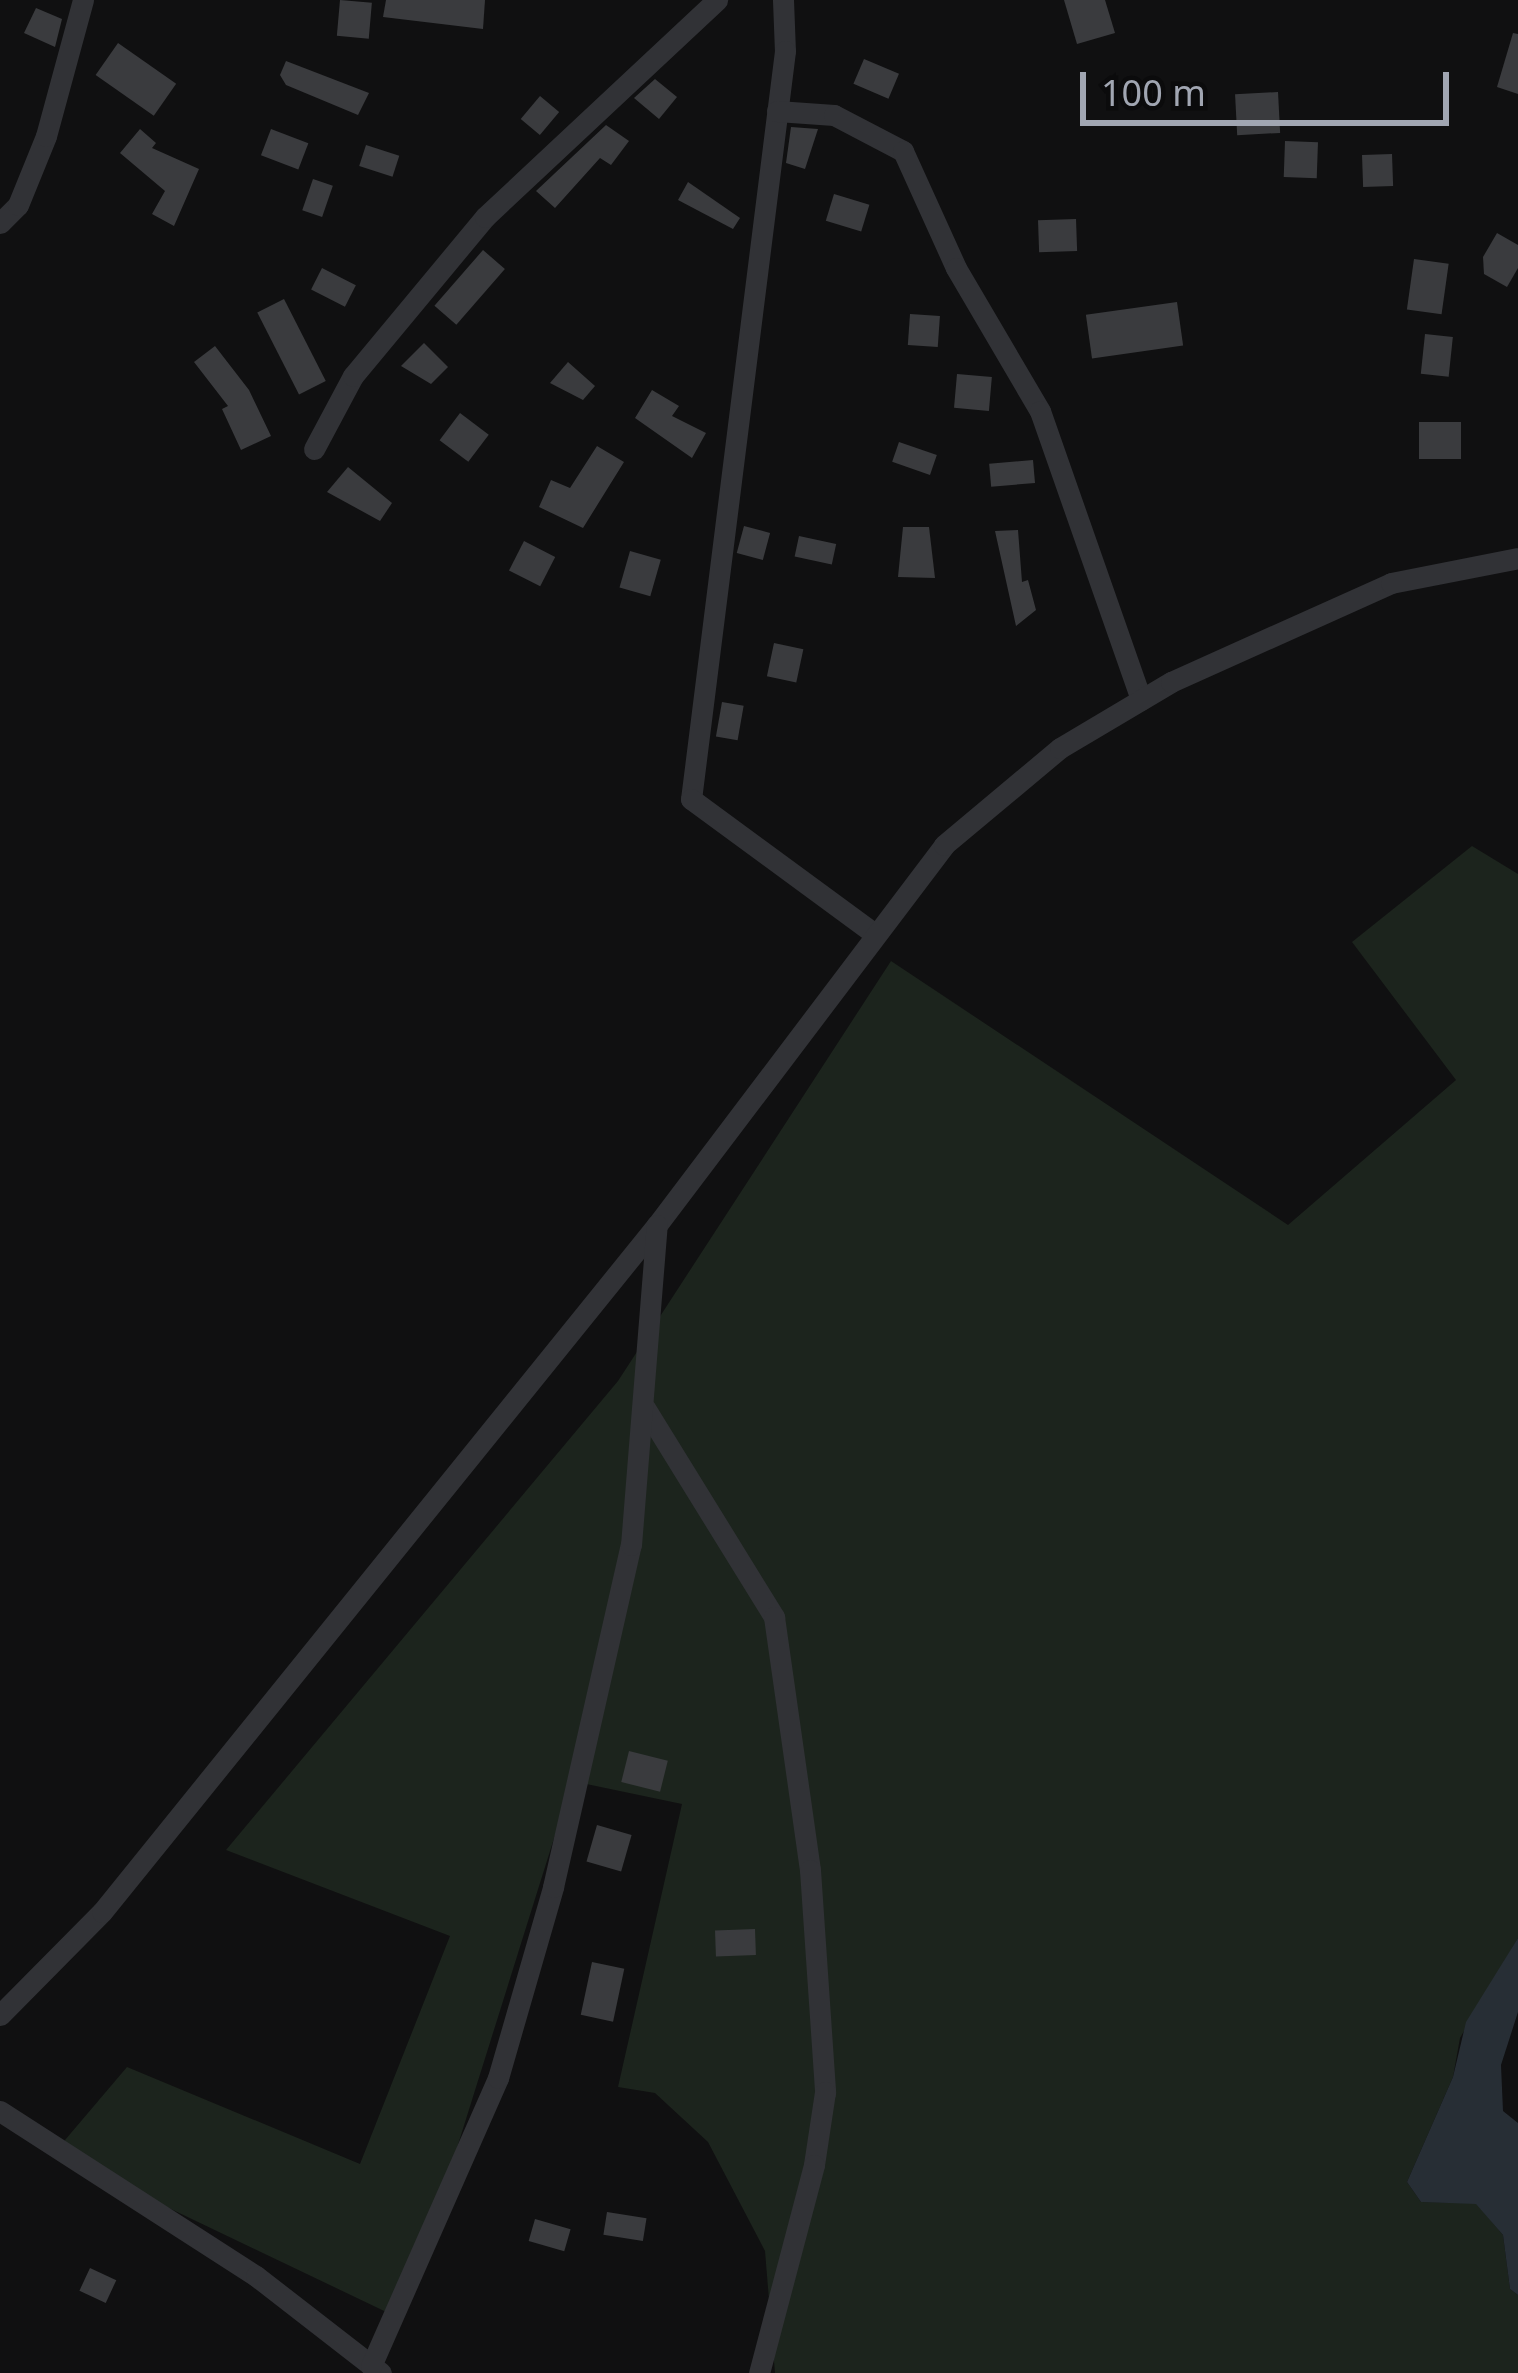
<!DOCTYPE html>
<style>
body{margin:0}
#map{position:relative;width:1518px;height:2373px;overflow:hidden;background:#101011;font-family:"Noto Sans",sans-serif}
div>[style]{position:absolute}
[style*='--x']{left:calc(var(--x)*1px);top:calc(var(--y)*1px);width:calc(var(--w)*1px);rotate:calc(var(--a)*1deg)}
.green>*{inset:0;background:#1c241d}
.water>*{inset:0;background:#272e35}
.building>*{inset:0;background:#3a3b3e;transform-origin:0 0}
.minor>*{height:21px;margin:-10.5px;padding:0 10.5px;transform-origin:10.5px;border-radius:10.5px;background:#313236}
span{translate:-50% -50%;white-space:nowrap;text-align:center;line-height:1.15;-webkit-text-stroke:10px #0b0b0c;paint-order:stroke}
.scale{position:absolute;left:1080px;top:72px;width:369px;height:54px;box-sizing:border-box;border:6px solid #a1a6b2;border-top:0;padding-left:15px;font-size:36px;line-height:42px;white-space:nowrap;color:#a1a6b2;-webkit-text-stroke:9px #0b0b0c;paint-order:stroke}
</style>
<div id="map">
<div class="green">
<i style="clip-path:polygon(1472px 846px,1518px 874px,1518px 1938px,1460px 2038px,1453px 2077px,1407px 2182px,1421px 2202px,1476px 2203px,1503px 2235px,1510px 2289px,1518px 2295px,1518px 2373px,775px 2373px,765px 2251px,708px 2142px,655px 2093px,618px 2087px,682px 1804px,572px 1781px,403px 2320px,54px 2153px,127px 2067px,360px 2164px,450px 1936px,226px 1850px,618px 1381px,891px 961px,1288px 1225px,1456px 1080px,1352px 942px)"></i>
</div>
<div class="water">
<i style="clip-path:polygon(1518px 1938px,1518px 2012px,1501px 2065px,1503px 2111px,1518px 2123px,1518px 2295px,1510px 2289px,1503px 2235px,1476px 2204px,1421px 2202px,1407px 2182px,1453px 2077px,1466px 2022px)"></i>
</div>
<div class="building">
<i style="left:340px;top:0;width:32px;height:36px;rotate:5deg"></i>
<i style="clip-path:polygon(386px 0,485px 0,483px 29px,383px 17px)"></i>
<i style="clip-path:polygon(1064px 0,1105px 0,1115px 33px,1077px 44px)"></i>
<i style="clip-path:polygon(36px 8px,62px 19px,55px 47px,24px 33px)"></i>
<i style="clip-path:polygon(1513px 33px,1518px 34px,1518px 94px,1497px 87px)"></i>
<i style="left:118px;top:43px;width:71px;height:39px;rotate:35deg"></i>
<i style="left:864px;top:59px;width:38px;height:27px;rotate:23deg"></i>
<i style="clip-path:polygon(286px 61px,369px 93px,358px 115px,286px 85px,280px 75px)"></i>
<i style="clip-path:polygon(655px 79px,677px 97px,659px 119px,634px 98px)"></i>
<i style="left:1278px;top:92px;width:41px;height:43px;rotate:87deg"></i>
<i style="left:540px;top:96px;width:25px;height:30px;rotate:40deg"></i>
<i style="clip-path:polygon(606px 125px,629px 141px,611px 165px,600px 158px,555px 208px,536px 191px)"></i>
<i style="clip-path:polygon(791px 127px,818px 129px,805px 169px,786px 163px)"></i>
<i style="clip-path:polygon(140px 129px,156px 143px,152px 148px,199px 169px,174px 226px,152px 214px,165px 191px,120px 153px)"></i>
<i style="left:271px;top:129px;width:40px;height:28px;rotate:21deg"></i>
<i style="left:1285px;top:141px;width:33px;height:36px;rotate:2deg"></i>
<i style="left:366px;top:145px;width:35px;height:22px;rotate:18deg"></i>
<i style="left:1392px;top:154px;width:32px;height:30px;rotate:88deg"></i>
<i style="left:313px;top:179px;width:21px;height:33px;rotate:19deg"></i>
<i style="clip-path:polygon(688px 182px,740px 218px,733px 229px,678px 200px)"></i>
<i style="left:834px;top:194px;width:37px;height:28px;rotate:17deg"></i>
<i style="left:1076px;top:219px;width:32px;height:38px;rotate:88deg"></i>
<i style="clip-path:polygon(1497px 233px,1518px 245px,1518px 268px,1507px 287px,1484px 274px,1483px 257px)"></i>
<i style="left:483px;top:250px;width:29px;height:74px;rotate:41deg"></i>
<i style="left:1414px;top:259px;width:35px;height:51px;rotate:8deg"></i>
<i style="left:322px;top:268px;width:38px;height:24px;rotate:27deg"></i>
<i style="left:284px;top:299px;width:92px;height:30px;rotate:63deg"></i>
<i style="left:1177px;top:302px;width:44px;height:92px;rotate:82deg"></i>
<i style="left:910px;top:314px;width:30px;height:31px;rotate:4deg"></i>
<i style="left:1425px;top:334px;width:28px;height:40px;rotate:6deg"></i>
<i style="clip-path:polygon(424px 343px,448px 367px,431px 384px,401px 366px)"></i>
<i style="clip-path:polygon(215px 346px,249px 390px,271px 436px,241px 450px,222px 409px,228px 406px,194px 362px)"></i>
<i style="clip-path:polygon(568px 362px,595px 386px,583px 400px,550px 383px)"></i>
<i style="left:957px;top:374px;width:35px;height:34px;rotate:5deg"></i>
<i style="clip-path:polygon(652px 390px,679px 406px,672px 416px,706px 433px,692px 458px,635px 418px)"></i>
<i style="left:460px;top:413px;width:36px;height:34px;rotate:37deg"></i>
<i style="left:1461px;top:422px;width:37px;height:42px;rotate:90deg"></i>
<i style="left:899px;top:442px;width:40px;height:21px;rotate:19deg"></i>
<i style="clip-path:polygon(597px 446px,624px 462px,583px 528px,539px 507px,551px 480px,570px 488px)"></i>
<i style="left:1033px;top:460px;width:23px;height:44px;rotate:85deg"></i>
<i style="clip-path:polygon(348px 467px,392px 503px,380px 521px,327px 492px)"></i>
<i style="left:744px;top:526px;width:27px;height:28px;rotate:15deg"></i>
<i style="clip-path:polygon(903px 527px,929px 527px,935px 578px,898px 577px)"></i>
<i style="clip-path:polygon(1018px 530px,1022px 582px,1028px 580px,1036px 610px,1016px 626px,995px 531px)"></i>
<i style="left:799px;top:536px;width:38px;height:21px;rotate:12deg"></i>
<i style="left:524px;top:541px;width:35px;height:33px;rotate:27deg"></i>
<i style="left:630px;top:551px;width:32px;height:38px;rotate:16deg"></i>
<i style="left:774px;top:643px;width:30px;height:34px;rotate:12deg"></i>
<i style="left:722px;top:702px;width:22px;height:35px;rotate:10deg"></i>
<i style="left:629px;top:1751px;width:40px;height:32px;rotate:14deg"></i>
<i style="left:597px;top:1825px;width:36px;height:38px;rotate:16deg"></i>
<i style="left:755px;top:1929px;width:26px;height:40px;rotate:88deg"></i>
<i style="left:592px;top:1962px;width:33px;height:54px;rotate:12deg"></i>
<i style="left:607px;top:2212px;width:40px;height:23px;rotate:9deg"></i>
<i style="left:535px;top:2219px;width:37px;height:23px;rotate:16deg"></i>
<i style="left:90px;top:2268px;width:29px;height:25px;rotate:25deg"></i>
</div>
<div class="minor">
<i style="--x:783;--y:0;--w:51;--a:87.8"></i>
<i style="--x:785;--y:51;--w:754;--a:97.16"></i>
<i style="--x:691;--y:799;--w:223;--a:36.3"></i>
<i style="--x:777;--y:111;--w:57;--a:4"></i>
<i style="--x:834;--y:115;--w:78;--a:27.6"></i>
<i style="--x:903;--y:151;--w:128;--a:65.6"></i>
<i style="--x:956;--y:268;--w:166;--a:59.6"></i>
<i style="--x:1040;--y:411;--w:306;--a:70.7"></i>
<i style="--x:0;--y:223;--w:25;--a:-45"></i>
<i style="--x:18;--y:205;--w:74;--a:-67.9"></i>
<i style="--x:46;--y:136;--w:141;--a:-74.8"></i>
<i style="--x:314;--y:449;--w:83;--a:-61.9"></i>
<i style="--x:353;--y:376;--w:207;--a:-50.3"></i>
<i style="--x:485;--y:217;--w:318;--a:-43.1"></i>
<i style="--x:645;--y:1408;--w:246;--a:58.3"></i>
<i style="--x:774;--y:1617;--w:256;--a:81.9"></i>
<i style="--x:810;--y:1870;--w:223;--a:86.1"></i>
<i style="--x:825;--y:2092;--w:74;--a:98.6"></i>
<i style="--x:814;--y:2165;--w:215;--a:104.8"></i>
<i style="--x:0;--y:2015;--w:145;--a:-45.3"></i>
<i style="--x:102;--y:1912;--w:883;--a:-51.07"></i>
<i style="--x:657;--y:1225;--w:476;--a:-52.9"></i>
<i style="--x:944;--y:845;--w:151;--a:-39.9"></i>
<i style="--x:1060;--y:748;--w:129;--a:-30.7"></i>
<i style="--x:1171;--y:682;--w:241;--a:-24.2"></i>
<i style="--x:1391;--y:583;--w:129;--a:-11.1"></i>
<i style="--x:0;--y:2111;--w:305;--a:32.8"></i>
<i style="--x:256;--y:2276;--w:158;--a:37.8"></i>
<i style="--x:371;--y:2366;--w:315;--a:-66.2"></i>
<i style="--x:498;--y:2078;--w:199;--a:-73.9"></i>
<i style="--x:553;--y:1887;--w:351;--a:-77.2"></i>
<i style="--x:631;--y:1545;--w:321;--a:-85.4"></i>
</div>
<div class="scale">100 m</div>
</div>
